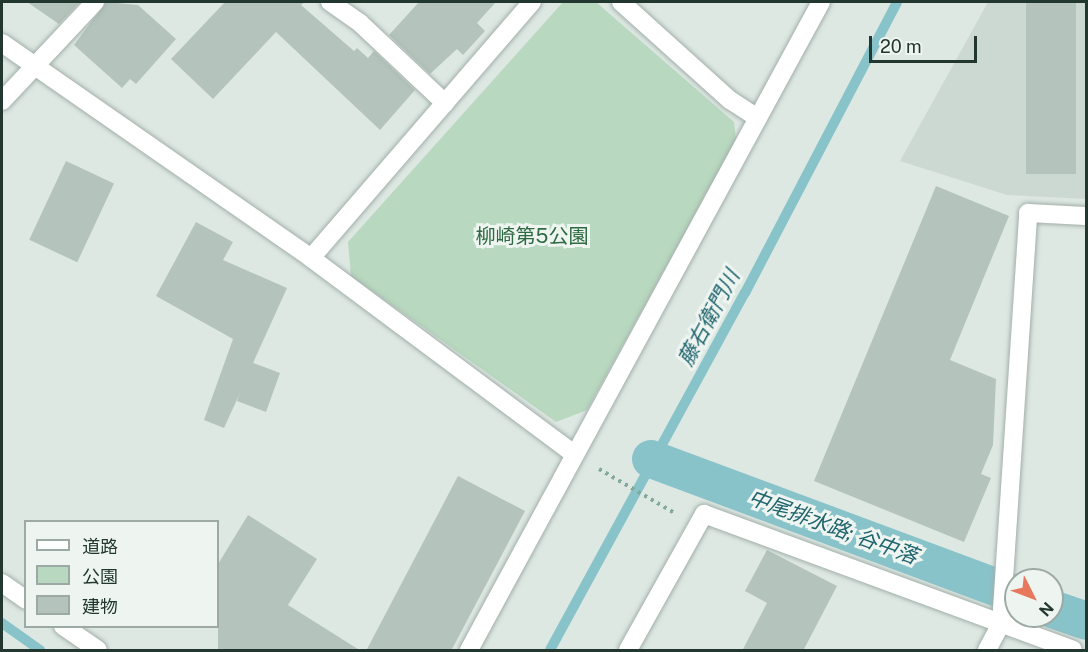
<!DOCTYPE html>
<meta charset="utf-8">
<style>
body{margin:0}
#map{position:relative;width:1088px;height:652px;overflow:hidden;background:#dee8e3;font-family:"Public Sans","Noto Sans JP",sans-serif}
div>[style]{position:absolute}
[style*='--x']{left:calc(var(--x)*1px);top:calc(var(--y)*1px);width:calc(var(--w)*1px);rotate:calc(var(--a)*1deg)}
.built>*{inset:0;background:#ccd8d2}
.green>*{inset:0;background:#b8d8bf}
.stream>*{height:10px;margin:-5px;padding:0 5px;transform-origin:5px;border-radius:5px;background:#89c3ca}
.canal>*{height:38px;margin:-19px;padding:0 19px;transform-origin:19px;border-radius:19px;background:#89c3ca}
.building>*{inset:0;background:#b4c3bc;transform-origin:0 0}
.path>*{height:4px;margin-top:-2px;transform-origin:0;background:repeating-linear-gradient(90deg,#81aa9b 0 3px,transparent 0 7.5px)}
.roads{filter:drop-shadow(0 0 2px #a2afaa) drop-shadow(0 0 2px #a2afaa)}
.minor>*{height:18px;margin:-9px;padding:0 9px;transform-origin:9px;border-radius:9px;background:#fff}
span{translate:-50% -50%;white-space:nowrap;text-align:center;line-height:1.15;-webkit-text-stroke:6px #eef5f1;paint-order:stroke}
.park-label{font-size:20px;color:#2e6a42}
.water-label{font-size:21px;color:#20646d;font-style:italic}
.frame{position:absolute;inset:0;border:3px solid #213730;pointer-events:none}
.legend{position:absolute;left:24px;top:520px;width:195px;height:108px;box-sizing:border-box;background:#eef5f1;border:2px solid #9ca9a4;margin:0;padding:8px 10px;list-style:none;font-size:18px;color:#213730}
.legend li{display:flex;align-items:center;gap:12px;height:30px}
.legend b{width:30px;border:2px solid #9ca9a4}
.north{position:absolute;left:1004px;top:568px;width:60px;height:60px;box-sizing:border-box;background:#eef5f1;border:2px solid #9ca9a4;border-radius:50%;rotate:132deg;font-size:16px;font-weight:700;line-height:24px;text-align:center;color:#213730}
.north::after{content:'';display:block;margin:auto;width:21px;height:27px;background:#e7785e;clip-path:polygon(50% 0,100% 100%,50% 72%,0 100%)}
.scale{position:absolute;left:869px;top:36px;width:108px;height:27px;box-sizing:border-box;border:3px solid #213730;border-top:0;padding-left:8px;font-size:18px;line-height:21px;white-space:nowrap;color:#213730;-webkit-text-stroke:4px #eef5f1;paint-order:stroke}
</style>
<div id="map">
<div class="built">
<i style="clip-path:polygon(988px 2px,1086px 2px,1086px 199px,1007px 195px,900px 161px)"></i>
</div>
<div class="green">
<i style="clip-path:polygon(563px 2px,596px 2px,734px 122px,736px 140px,587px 410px,556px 422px,351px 276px,348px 242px)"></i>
</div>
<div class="stream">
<i style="--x:2;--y:623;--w:47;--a:35.4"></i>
<i style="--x:550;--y:650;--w:407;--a:-61.4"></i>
<i style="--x:745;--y:293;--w:328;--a:-62.4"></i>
</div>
<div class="canal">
<i style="--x:651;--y:459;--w:390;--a:20.4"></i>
<i style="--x:1052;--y:609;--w:36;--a:19"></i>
</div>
<div class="building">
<i style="clip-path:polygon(27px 2px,80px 2px,59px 24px)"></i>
<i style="clip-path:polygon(106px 2px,138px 5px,176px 39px,136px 84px,130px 79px,122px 88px,74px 45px)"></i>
<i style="clip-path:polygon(225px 2px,305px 2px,301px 5px,354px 51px,357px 48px,368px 58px,374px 51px,415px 90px,380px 130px,276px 32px,213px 99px,171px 59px)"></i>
<i style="clip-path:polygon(419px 2px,496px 2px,477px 23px,485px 31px,463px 55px,457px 49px,430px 74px,389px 35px)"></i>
<i style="left:1026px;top:2px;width:50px;height:172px"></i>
<i style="left:66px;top:161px;width:53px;height:87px;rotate:25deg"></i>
<i style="clip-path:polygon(936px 186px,1009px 216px,950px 360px,996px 379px,993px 445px,981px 474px,991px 478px,964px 542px,814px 481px)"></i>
<i style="clip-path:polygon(196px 222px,233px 242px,223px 260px,287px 288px,253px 363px,280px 373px,266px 412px,237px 401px,240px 393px,224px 428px,204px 420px,233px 339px,156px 296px)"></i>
<i style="clip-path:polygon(458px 476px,525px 511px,451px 651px,366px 651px)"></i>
<i style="clip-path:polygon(248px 515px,317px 559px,288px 605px,361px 651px,218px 651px,218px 564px)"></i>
<i style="clip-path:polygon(767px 550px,837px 586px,803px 651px,742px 651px,767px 603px,745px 591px)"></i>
</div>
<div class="path">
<i style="--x:599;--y:469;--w:86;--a:30.2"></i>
</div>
<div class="roads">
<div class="minor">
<i style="--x:330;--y:2;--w:37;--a:35"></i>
<i style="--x:360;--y:23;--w:117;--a:43.3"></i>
<i style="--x:621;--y:2;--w:147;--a:42"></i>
<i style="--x:730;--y:100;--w:33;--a:33"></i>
<i style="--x:2;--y:43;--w:376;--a:34.8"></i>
<i style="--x:311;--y:258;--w:328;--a:36.7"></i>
<i style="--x:2;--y:101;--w:136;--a:-46.8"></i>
<i style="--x:311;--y:258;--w:338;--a:-49.2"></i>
<i style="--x:2;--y:583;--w:29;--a:35"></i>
<i style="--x:63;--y:626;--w:42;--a:34.4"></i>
<i style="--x:469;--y:650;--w:737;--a:-61.49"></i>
<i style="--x:628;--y:650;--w:156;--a:-60.8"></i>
<i style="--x:704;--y:514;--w:393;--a:20.2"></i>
<i style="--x:987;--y:650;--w:30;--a:-62"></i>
<i style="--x:1001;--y:624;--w:412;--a:-86.2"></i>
<i style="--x:1028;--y:213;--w:58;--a:3"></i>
</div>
</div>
<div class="park-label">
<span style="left:532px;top:236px">柳崎第5公園</span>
</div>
<div class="water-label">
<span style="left:709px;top:318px;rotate:-62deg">藤右衛門川</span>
<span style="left:833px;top:527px;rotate:20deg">中尾排水路; 谷中落</span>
</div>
<div class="frame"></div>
<ul class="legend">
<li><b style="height:8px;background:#fff"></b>道路</li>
<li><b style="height:16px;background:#b8d8bf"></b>公園</li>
<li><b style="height:16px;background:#b4c3bc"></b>建物</li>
</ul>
<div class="north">N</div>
<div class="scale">20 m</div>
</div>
